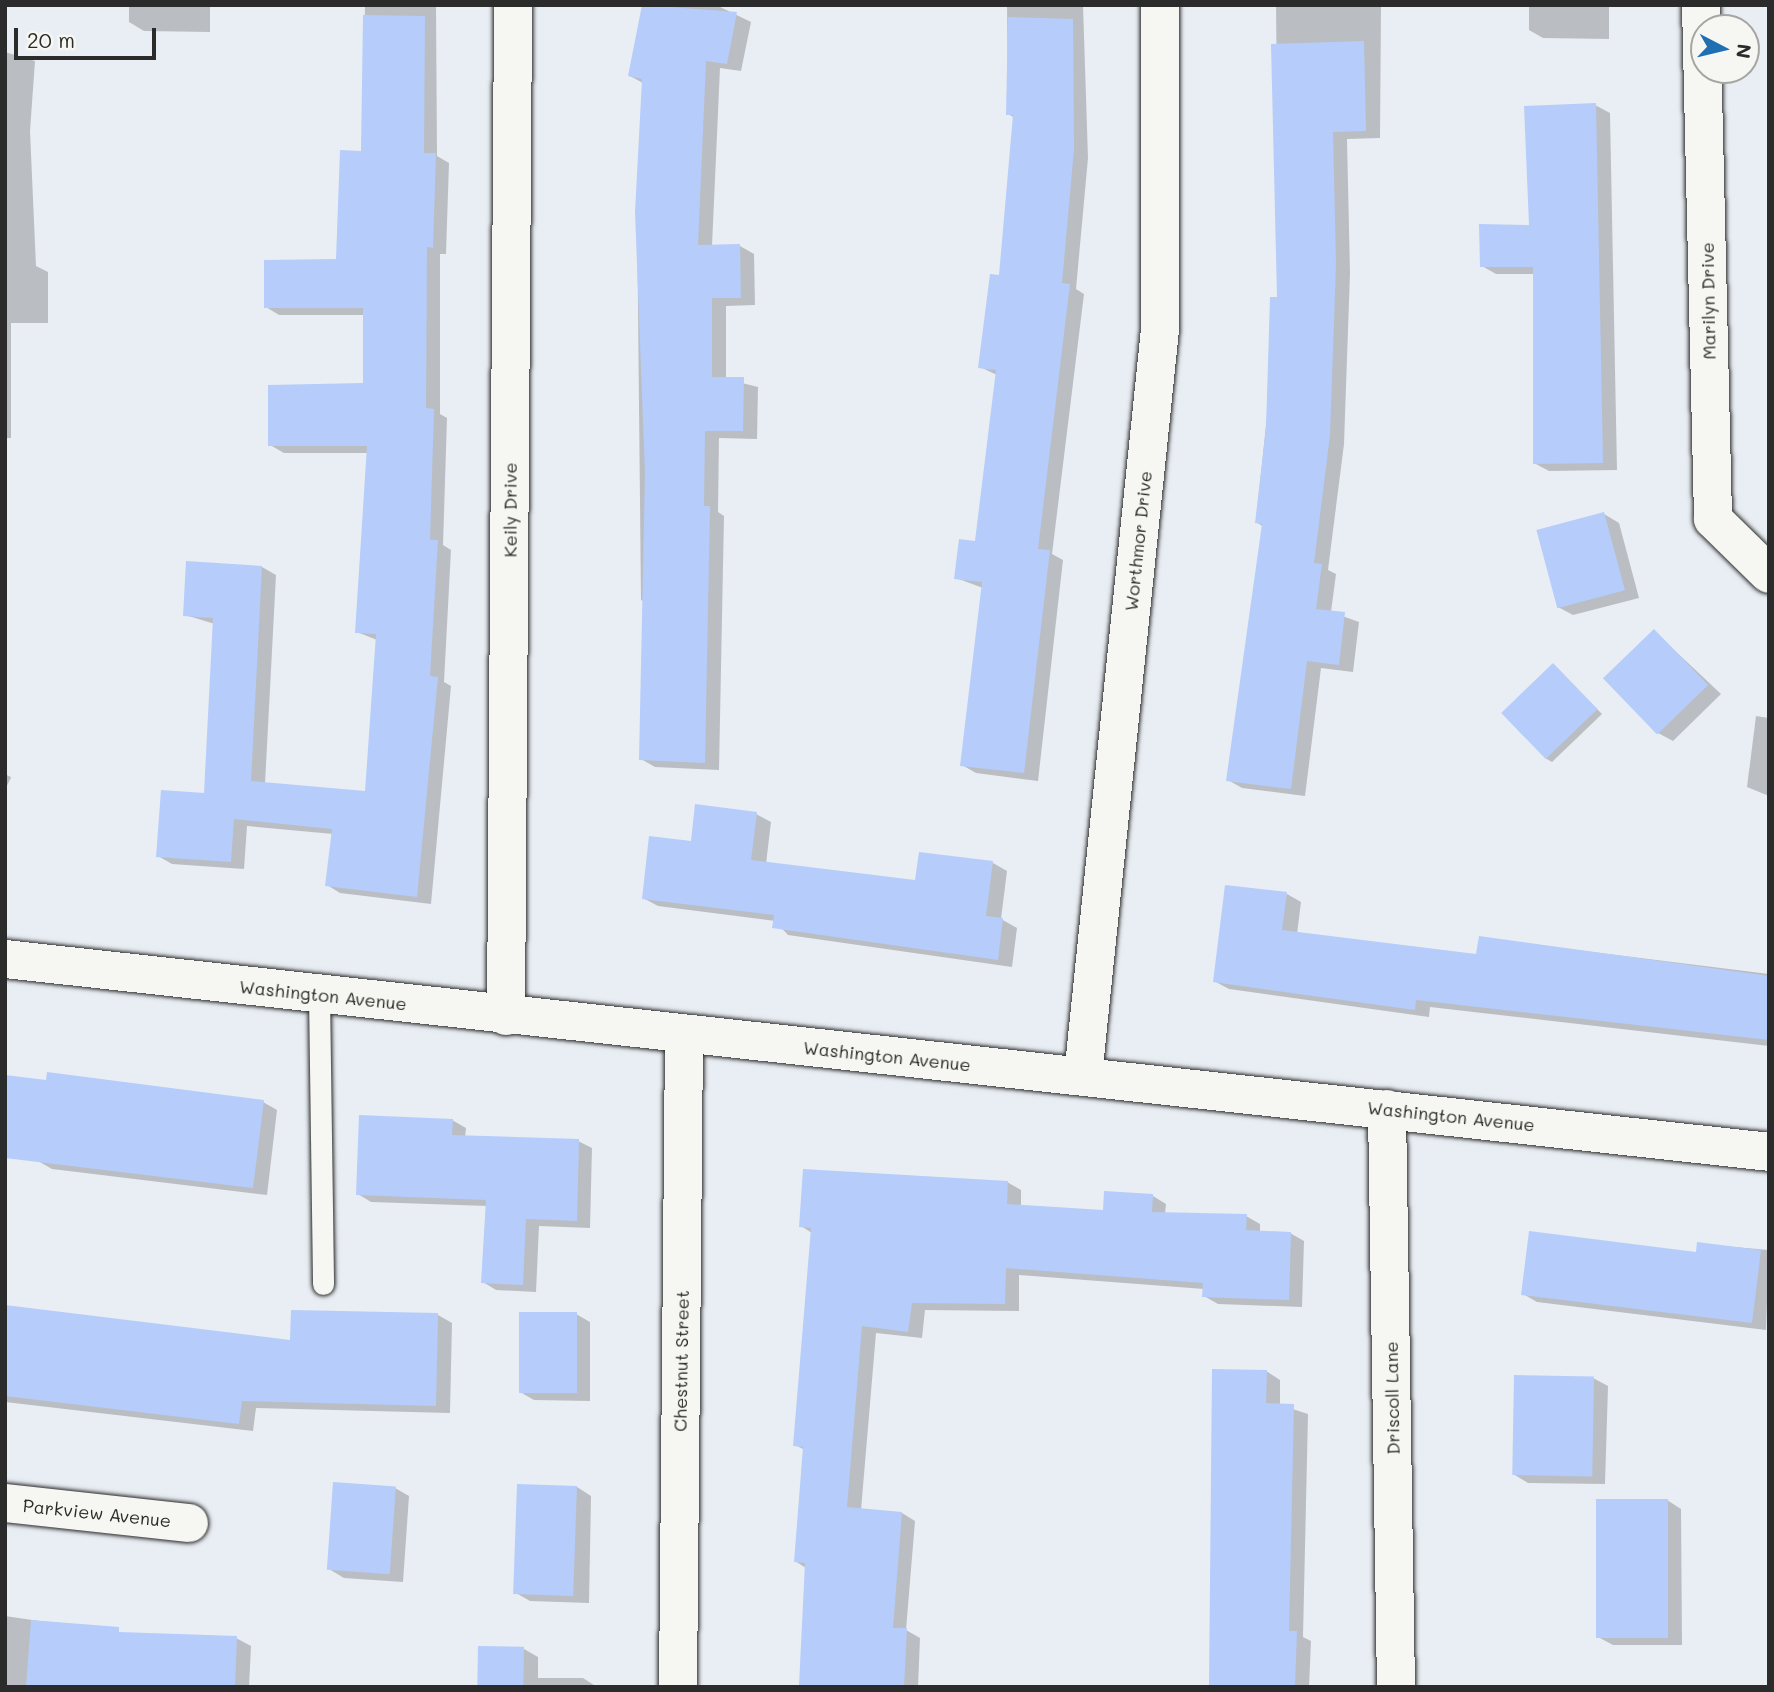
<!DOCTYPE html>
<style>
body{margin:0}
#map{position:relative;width:1774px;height:1692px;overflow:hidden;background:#e9eef4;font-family:Mali,sans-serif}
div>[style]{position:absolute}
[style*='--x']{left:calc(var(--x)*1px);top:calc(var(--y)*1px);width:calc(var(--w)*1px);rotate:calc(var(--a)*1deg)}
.shadow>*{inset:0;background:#0003;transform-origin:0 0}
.building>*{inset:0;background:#b6ccfa;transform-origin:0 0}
.roads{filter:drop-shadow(0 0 2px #2b2b2b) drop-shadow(0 0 2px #2b2b2b)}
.service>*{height:21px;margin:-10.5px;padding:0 10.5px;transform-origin:10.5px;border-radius:10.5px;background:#f6f6f2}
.minor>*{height:38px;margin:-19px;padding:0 19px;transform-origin:19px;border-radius:19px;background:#f6f6f2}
.tertiary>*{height:38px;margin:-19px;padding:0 19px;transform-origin:19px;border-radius:19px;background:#f6f6f2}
span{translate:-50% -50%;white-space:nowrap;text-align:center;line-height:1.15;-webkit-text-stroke:5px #f6f6f2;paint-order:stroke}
.street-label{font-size:18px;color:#2b2b2b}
.frame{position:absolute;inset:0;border:7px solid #2b2b2b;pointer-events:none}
.north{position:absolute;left:1690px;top:14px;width:70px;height:70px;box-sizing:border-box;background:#f6f6f2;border:2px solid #a5a5a2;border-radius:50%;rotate:97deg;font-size:19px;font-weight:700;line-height:28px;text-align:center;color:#2b2b2b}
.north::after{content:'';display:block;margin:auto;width:24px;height:32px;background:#1f6fb2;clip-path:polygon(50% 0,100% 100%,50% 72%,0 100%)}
.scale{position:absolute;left:14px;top:28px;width:142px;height:32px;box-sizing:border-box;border:4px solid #2b2b2b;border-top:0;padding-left:9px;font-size:21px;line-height:24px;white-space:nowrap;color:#2b2b2b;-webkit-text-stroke:5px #f6f6f2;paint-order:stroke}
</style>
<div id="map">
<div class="shadow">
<i style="clip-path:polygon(129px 5px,210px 5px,210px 32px,144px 31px,129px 22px)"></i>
<i style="clip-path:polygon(365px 5px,436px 5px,437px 156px,449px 163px,446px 254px,440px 254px,440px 414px,447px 418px,443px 545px,451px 550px,444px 682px,451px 686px,431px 904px,340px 893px,327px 885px,333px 834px,247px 826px,244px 869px,172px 864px,158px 856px,205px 795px,215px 624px,185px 615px,188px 563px,262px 567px,276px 575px,265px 784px,366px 793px,377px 640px,357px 632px,369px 453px,284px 453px,270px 445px,365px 385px,365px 315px,279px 315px,266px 307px,338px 261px,362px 152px)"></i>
<i style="clip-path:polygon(644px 5px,716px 5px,751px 22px,741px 71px,720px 68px,712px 246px,740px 246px,754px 254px,755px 305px,726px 306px,726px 379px,758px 387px,757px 439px,719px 438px,718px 512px,724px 516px,719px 770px,655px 767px,641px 759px,647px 603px,641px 600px,637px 212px,643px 83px,630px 76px)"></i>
<i style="clip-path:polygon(1007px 5px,1083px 5px,1088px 158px,1076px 289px,1084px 294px,1052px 554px,1063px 560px,1038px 781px,976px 773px,962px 765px,983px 588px,956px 578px,976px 543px,997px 375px,980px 367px,1000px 277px,1015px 118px,1008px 114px)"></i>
<i style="clip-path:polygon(1276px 5px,1381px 5px,1380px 138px,1347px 139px,1350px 273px,1344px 444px,1328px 570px,1336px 574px,1331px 612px,1359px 622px,1353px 672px,1321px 668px,1305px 796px,1242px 788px,1228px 780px,1264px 527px,1256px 522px,1279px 299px)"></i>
<i style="clip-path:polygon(1529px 5px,1609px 5px,1609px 39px,1543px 38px,1529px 30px)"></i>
<i style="clip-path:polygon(5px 52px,35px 61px,30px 131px,36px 266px,48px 272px,48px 323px,11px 323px,11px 438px,5px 438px)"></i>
<i style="clip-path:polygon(1595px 105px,1610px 113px,1617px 470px,1549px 471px,1534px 463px,1535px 274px,1496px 274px,1482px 266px,1531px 227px)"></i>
<i style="clip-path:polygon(1604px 514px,1619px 523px,1639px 598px,1573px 615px,1558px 607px)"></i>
<i style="clip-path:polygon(1654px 631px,1721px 694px,1673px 741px,1658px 733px)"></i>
<i style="clip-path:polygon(1553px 665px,1602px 714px,1552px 762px,1545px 758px)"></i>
<i style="clip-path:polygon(1756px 716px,1769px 718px,1769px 796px,1747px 787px)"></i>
<i style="left:5px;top:774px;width:7px;height:66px;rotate:27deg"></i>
<i style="clip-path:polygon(756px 814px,771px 822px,766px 864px,917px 882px,993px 863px,1007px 871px,1001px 919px,1017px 928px,1012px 967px,788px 935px,775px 921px,658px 906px,643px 898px,692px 843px)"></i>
<i style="clip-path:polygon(1287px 894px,1301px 902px,1297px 934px,1478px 956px,1480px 938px,1769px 974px,1769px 1046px,1430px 1007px,1429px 1017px,1229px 989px,1214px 981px)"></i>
<i style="clip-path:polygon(263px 1102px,277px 1110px,267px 1195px,52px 1169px,38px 1161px)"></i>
<i style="clip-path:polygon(452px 1120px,466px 1128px,465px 1138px,578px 1141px,592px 1148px,590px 1228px,539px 1226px,536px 1292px,496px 1290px,483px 1282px,488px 1206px,371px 1202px,358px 1194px)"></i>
<i style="clip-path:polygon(1007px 1182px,1021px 1190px,1021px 1206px,1104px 1212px,1153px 1196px,1166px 1204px,1165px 1214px,1246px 1216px,1260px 1224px,1260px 1233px,1290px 1233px,1304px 1241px,1302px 1307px,1218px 1304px,1204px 1296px,1204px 1289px,1019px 1275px,1019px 1311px,925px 1310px,922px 1338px,876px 1333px,861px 1510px,902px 1513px,915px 1521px,906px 1630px,920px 1638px,918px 1687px,806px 1687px,806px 1568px,795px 1561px,805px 1450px,795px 1445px,812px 1233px,801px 1226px)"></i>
<i style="clip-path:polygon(1699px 1244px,1769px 1250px,1766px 1330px,1537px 1302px,1523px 1294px,1698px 1254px)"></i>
<i style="clip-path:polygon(5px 1308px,292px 1342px,438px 1315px,452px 1323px,450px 1413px,256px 1408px,253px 1431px,5px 1402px)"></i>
<i style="clip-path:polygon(576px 1314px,590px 1322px,590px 1401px,534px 1400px,520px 1392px)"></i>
<i style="clip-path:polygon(1266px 1371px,1280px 1380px,1280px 1405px,1308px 1414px,1303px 1637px,1311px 1641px,1309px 1687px,1210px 1687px)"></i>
<i style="clip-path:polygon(1593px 1378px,1608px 1386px,1605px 1484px,1528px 1483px,1513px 1474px)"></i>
<i style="clip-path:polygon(519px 1486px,577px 1487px,591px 1496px,589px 1603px,530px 1601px,516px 1593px)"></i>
<i style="clip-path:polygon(395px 1488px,409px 1496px,403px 1582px,344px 1578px,329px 1569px)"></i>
<i style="clip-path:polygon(1667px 1500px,1681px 1509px,1682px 1645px,1613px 1645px,1598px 1637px)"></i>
<i style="clip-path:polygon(5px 1616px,128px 1634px,236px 1638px,251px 1646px,249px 1687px,5px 1687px)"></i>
<i style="clip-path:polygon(524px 1649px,538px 1657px,538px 1678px,583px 1678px,597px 1687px,480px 1687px)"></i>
</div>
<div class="building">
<i style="clip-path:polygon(642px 5px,737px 12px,727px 64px,706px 61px,698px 245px,740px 244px,741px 298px,712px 298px,712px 377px,744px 377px,743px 431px,705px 431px,704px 506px,710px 506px,705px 763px,639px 760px,645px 473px,635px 212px,642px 79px,628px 76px)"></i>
<i style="clip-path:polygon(363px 15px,425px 16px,424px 153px,436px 153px,433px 248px,427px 247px,426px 408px,434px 409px,430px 540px,438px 540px,430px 676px,438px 677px,417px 897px,325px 886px,332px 829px,234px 819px,231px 862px,156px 857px,161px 790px,204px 793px,213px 618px,183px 616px,186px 561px,262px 566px,251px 781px,365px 791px,376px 634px,355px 633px,367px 446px,268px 446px,268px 385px,363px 383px,363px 308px,264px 308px,264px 260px,336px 259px,340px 150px,361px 151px)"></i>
<i style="clip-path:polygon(1008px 17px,1073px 19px,1074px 149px,1062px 283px,1070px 284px,1038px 549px,1050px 550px,1024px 773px,960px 766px,982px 582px,954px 579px,959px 539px,975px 541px,996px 370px,978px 368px,990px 274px,999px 275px,1013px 115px,1006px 115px)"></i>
<i style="clip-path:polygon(1364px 41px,1366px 131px,1333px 132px,1336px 264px,1330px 435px,1314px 563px,1322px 564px,1316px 609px,1345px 612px,1339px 665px,1307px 661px,1291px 789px,1226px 781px,1262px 524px,1255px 523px,1266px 428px,1270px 297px,1277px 297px,1271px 44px)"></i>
<i style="clip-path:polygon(1596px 103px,1603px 463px,1533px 464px,1533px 267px,1480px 267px,1479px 224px,1529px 225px,1524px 106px)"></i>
<i style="left:1604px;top:512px;width:81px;height:70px;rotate:75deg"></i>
<i style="left:1654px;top:629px;width:78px;height:71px;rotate:46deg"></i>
<i style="left:1553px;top:663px;width:64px;height:72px;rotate:46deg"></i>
<i style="clip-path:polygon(695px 804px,757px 812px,751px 860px,915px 880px,919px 852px,993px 861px,986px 916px,1003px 918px,998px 960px,772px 928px,774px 915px,642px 899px,649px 836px,691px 841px)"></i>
<i style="clip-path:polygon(1225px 885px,1287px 892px,1282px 930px,1476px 954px,1479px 936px,1769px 976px,1769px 1040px,1416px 1000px,1415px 1010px,1213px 982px)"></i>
<i style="clip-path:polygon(47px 1072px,264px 1100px,253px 1188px,5px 1158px,5px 1075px,46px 1080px)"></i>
<i style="clip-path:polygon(359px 1115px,453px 1119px,452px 1135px,579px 1139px,577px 1221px,526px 1219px,523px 1285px,481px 1283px,486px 1200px,356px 1195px)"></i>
<i style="clip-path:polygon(803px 1169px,1008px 1181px,1007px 1204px,1103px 1210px,1104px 1191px,1153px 1194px,1152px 1212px,1247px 1214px,1246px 1230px,1291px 1232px,1289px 1300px,1202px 1297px,1203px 1283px,1006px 1268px,1005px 1304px,912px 1303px,908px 1332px,862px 1326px,847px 1507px,902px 1512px,893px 1628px,907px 1628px,904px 1687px,799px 1685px,805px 1563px,794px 1562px,803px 1447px,793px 1446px,811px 1228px,799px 1227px)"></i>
<i style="clip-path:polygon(1529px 1231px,1696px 1252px,1697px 1242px,1761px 1250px,1752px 1323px,1521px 1295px)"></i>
<i style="clip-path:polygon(5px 1305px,290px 1340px,291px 1310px,438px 1313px,436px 1406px,242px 1401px,239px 1424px,5px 1396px)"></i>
<i style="left:519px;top:1312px;width:58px;height:81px"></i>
<i style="clip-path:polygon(1212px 1369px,1267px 1370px,1266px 1403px,1294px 1404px,1289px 1631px,1297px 1631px,1295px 1687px,1209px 1687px)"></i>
<i style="left:1514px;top:1375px;width:80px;height:100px;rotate:1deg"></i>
<i style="left:333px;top:1482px;width:63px;height:88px;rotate:4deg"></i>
<i style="left:517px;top:1484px;width:60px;height:110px;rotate:2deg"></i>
<i style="left:1596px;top:1499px;width:72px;height:139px"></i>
<i style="clip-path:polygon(31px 1620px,119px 1627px,119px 1632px,237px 1636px,235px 1687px,26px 1687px)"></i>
<i style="left:478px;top:1646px;width:46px;height:41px;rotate:1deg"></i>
</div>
<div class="roads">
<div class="service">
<i style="--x:319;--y:994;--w:290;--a:89.2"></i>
</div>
<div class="minor">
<i style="--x:1701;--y:5;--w:514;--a:88.66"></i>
<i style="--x:1713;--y:519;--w:78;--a:44.5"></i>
<i style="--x:506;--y:1016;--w:1011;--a:-89.6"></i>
<i style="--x:1083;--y:1076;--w:750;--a:-84.11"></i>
<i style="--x:1160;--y:330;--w:325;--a:-90"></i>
<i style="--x:1387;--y:1109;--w:578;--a:89.11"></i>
<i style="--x:5;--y:1503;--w:185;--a:6.2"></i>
<i style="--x:678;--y:1687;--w:651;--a:-89.47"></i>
</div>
<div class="tertiary">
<i style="--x:5;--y:959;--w:1775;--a:6.24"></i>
</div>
</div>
<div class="street-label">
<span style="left:1708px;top:301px;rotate:-91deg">Marilyn Drive</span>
<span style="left:510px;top:510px;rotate:-90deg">Keily Drive</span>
<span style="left:1138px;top:541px;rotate:-84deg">Worthmor Drive</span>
<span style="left:323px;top:995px;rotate:6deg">Washington Avenue</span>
<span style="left:887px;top:1056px;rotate:6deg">Washington Avenue</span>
<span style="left:1451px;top:1116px;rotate:6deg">Washington Avenue</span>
<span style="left:681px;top:1361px;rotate:-89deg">Chestnut Street</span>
<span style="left:1392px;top:1398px;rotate:-91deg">Driscoll Lane</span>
<span style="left:97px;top:1513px;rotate:6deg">Parkview Avenue</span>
</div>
<div class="frame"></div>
<div class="north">N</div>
<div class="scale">20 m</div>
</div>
